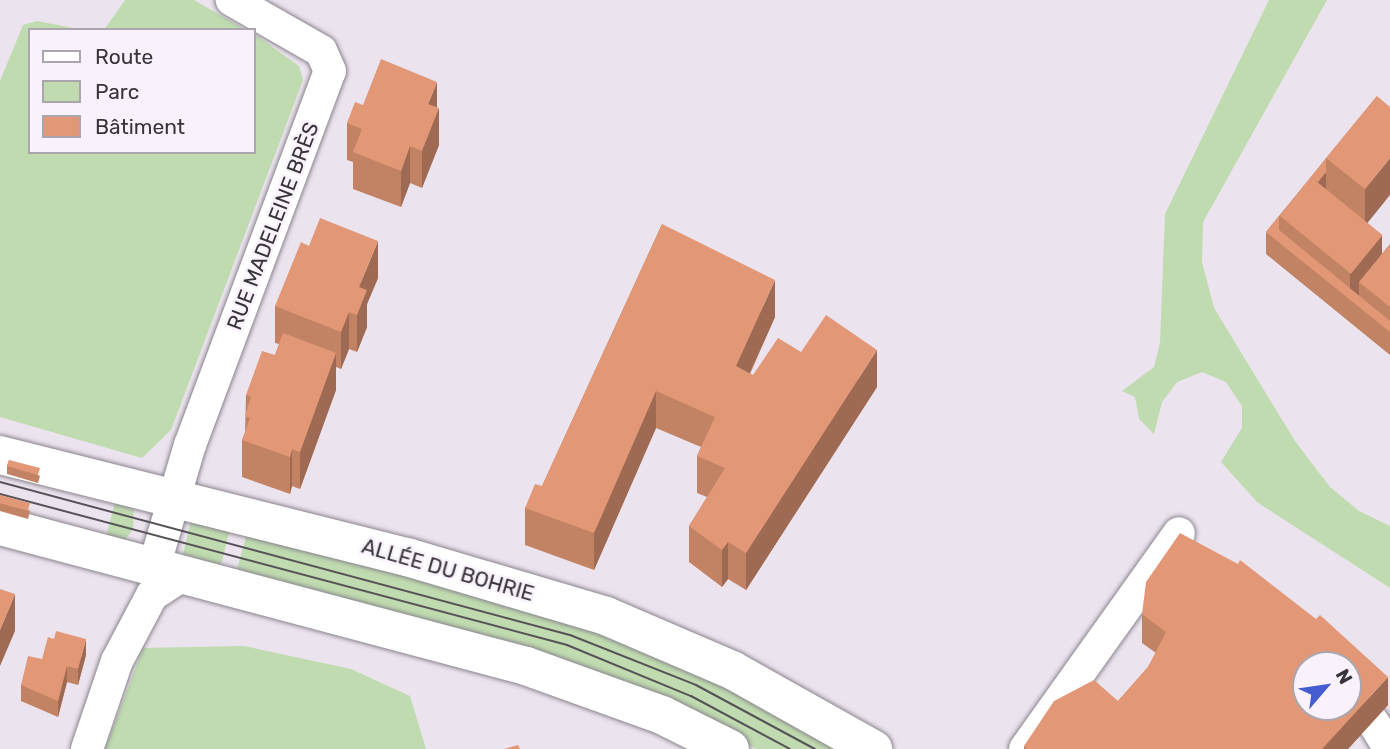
<!DOCTYPE html>
<meta charset="utf-8">
<style>
body{margin:0}
#map{position:relative;width:1390px;height:749px;overflow:hidden;background:#ebe4ef;font-family:Rubik,sans-serif}
div>[style]{position:absolute}
[style*='--x']{left:calc(var(--x)*1px);top:calc(var(--y)*1px);width:calc(var(--w)*1px);rotate:calc(var(--a)*1deg)}
.green>*{inset:0;background:#bfdbaf}
.roads{filter:drop-shadow(0 0 2px #8a848d) drop-shadow(0 0 2px #8a848d)}
.minor>*{height:32px;margin:-16px;padding:0 16px;transform-origin:16px;border-radius:16px;background:#fff}
.major>*{height:38px;margin:-19px;padding:0 19px;transform-origin:19px;border-radius:19px;background:#fff}
.tram>*{height:2px;margin:-1px;padding:0 1px;transform-origin:1px;border-radius:1px;background:#565257}
.wall>*{inset:0;background:#c28365}
.shaded-wall>*{inset:0;background:#9e6a53}
.building>*{inset:0;background:#e29876;transform-origin:0 0}
span{translate:-50% -50%;white-space:nowrap;text-align:center;line-height:1.15;-webkit-text-stroke:5px #f9f2fc;paint-order:stroke}
.street-label{font-size:21px;color:#373438}
.legend{position:absolute;left:28px;top:28px;width:228px;height:126px;box-sizing:border-box;background:#f9f2fc;border:2px solid #aba6ae;margin:0;padding:9px 12px;list-style:none;font-size:21px;color:#373438}
.legend li{display:flex;align-items:center;gap:14px;height:35px}
.legend b{width:35px;border:2px solid #aba6ae}
.north{position:absolute;left:1292px;top:651px;width:70px;height:70px;box-sizing:border-box;background:#f9f2fc;border:2px solid #aba6ae;border-radius:50%;rotate:61deg;font-size:19px;font-weight:700;line-height:28px;text-align:center;color:#373438}
.north::after{content:'';display:block;margin:auto;width:24px;height:32px;background:#455dd0;clip-path:polygon(50% 0,100% 100%,50% 72%,0 100%)}
</style>
<div id="map">
<div class="green">
<i style="clip-path:polygon(125px 0,194px 0,246px 30px,104px 30px)"></i>
<i style="clip-path:polygon(1269px 0,1327px 0,1203px 222px,1202px 262px,1214px 308px,1295px 441px,1330px 487px,1359px 511px,1390px 526px,1390px 588px,1257px 502px,1221px 462px,1242px 428px,1242px 406px,1226px 382px,1202px 372px,1177px 382px,1162px 402px,1154px 434px,1139px 419px,1135px 397px,1122px 391px,1154px 367px,1160px 343px,1165px 214px)"></i>
<i style="clip-path:polygon(37px 21px,83px 30px,30px 30px,30px 152px,254px 152px,254px 34px,299px 66px,303px 80px,171px 430px,142px 458px,0 417px,0 81px,23px 25px)"></i>
<i style="clip-path:polygon(117px 495px,134px 504px,133px 529px,125px 540px,105px 540px)"></i>
<i style="clip-path:polygon(191px 519px,231px 525px,220px 569px,183px 555px)"></i>
<i style="clip-path:polygon(248px 529px,647px 645px,845px 749px,756px 749px,730px 734px,236px 573px)"></i>
<i style="clip-path:polygon(244px 646px,351px 669px,410px 696px,426px 749px,105px 749px,143px 648px)"></i>
</div>
<div class="roads">
<div class="minor">
<i style="--x:154;--y:567;--w:127;--a:-73.6"></i>
<i style="--x:190;--y:445;--w:399;--a:-69.5"></i>
<i style="--x:330;--y:71;--w:22;--a:-114"></i>
<i style="--x:321;--y:51;--w:103;--a:-150.2"></i>
<i style="--x:1373;--y:722;--w:32;--a:58"></i>
<i style="--x:87;--y:749;--w:93;--a:-71.2"></i>
<i style="--x:117;--y:661;--w:75;--a:-62.1"></i>
<i style="--x:152;--y:595;--w:37;--a:-33"></i>
<i style="--x:1025;--y:749;--w:265;--a:-54.5"></i>
</div>
<div class="major">
<i style="--x:0;--y:455;--w:420;--a:14.1"></i>
<i style="--x:407;--y:557;--w:208;--a:16.5"></i>
<i style="--x:606;--y:616;--w:137;--a:23.2"></i>
<i style="--x:732;--y:670;--w:162;--a:29.3"></i>
<i style="--x:0;--y:526;--w:544;--a:14.9"></i>
<i style="--x:526;--y:666;--w:145;--a:19.8"></i>
<i style="--x:662;--y:715;--w:76;--a:26.6"></i>
</div>
</div>
<div class="tram">
<i style="--x:0;--y:482;--w:590;--a:15.03"></i>
<i style="--x:570;--y:635;--w:136;--a:21.6"></i>
<i style="--x:696;--y:685;--w:135;--a:28.3"></i>
<i style="--x:0;--y:494;--w:587;--a:14.91"></i>
<i style="--x:567;--y:645;--w:134;--a:22.4"></i>
<i style="--x:691;--y:696;--w:112;--a:28.2"></i>
</div>
<div class="wall">
<i style="clip-path:polygon(1377px 96px,1367px 223px,1382px 254px,1390px 244px,1390px 355px,1266px 254px,1266px 232px)"></i>
<i style="clip-path:polygon(363px 105px,437px 107px,439px 145px,422px 188px,410px 183px,401px 207px,353px 189px,353px 162px,347px 160px,347px 123px)"></i>
<i style="clip-path:polygon(662px 224px,775px 317px,750px 374px,753px 375px,801px 352px,877px 387px,746px 590px,728px 579px,722px 587px,689px 562px,689px 526px,707px 497px,697px 493px,697px 456px,701px 447px,656px 428px,594px 570px,525px 545px,525px 508px,542px 486px)"></i>
<i style="clip-path:polygon(378px 278px,367px 304px,367px 327px,357px 352px,349px 349px,341px 369px,336px 367px,336px 390px,300px 489px,292px 486px,290px 494px,242px 477px,242px 440px,245px 433px,246px 395px,275px 355px,279px 344px,275px 343px,275px 306px)"></i>
<i style="clip-path:polygon(9px 460px,40px 476px,38px 483px,7px 474px,7px 466px)"></i>
<i style="clip-path:polygon(0 495px,30px 511px,28px 519px,0 511px)"></i>
<i style="clip-path:polygon(1142px 614px,1388px 705px,1348px 749px,1024px 749px,1024px 746px,1118px 701px,1148px 667px,1156px 653px,1142px 643px)"></i>
<i style="clip-path:polygon(86px 655px,78px 685px,67px 682px,58px 717px,21px 701px,21px 685px)"></i>
</div>
<div class="shaded-wall">
<i style="clip-path:polygon(437px 82px,437px 112px,439px 108px,439px 145px,422px 188px,422px 151px,428px 104px)"></i>
<i style="clip-path:polygon(410px 146px,410px 183px,401px 207px,401px 171px)"></i>
<i style="clip-path:polygon(1390px 158px,1390px 195px,1365px 226px,1365px 189px)"></i>
<i style="clip-path:polygon(1326px 172px,1326px 195px,1286px 222px)"></i>
<i style="clip-path:polygon(1382px 235px,1382px 271px,1359px 282px,1359px 300px,1350px 300px,1350px 274px)"></i>
<i style="clip-path:polygon(378px 241px,378px 278px,367px 304px,367px 327px,357px 352px,357px 315px,359px 287px)"></i>
<i style="clip-path:polygon(775px 280px,775px 317px,736px 403px,736px 366px)"></i>
<i style="clip-path:polygon(349px 312px,349px 349px,341px 369px,341px 332px)"></i>
<i style="clip-path:polygon(877px 350px,877px 387px,746px 590px,746px 553px)"></i>
<i style="clip-path:polygon(336px 353px,336px 390px,300px 489px,300px 452px)"></i>
<i style="clip-path:polygon(656px 391px,656px 428px,594px 570px,594px 533px)"></i>
<i style="clip-path:polygon(292px 449px,292px 486px,290px 494px,290px 457px)"></i>
<i style="clip-path:polygon(728px 542px,728px 579px,722px 587px,722px 550px)"></i>
<i style="clip-path:polygon(15px 594px,15px 631px,0 666px,0 630px)"></i>
<i style="clip-path:polygon(86px 639px,86px 655px,78px 685px,78px 669px)"></i>
<i style="clip-path:polygon(67px 666px,67px 682px,58px 717px,58px 701px)"></i>
<i style="clip-path:polygon(1388px 677px,1388px 705px,1348px 749px,1322px 749px)"></i>
</div>
<div class="building">
<i style="clip-path:polygon(381px 59px,437px 82px,428px 104px,439px 108px,422px 151px,410px 146px,401px 171px,353px 152px,362px 129px,347px 123px,355px 102px,363px 105px)"></i>
<i style="clip-path:polygon(1377px 96px,1390px 107px,1390px 158px,1365px 189px,1326px 158px)"></i>
<i style="clip-path:polygon(1326px 158px,1326px 172px,1318px 182px,1311px 177px)"></i>
<i style="left:1311px;top:177px;width:92px;height:50px;rotate:39deg"></i>
<i style="clip-path:polygon(1279px 216px,1279px 230px,1390px 321px,1390px 332px,1266px 232px)"></i>
<i style="clip-path:polygon(320px 218px,378px 241px,359px 287px,367px 290px,357px 315px,349px 312px,341px 332px,275px 306px,301px 242px,309px 246px)"></i>
<i style="clip-path:polygon(662px 224px,775px 280px,736px 366px,753px 375px,778px 338px,801px 352px,826px 315px,877px 350px,746px 553px,728px 542px,722px 550px,689px 526px,725px 468px,697px 456px,715px 417px,656px 391px,594px 533px,525px 508px,535px 484px,542px 486px)"></i>
<i style="clip-path:polygon(1390px 244px,1390px 307px,1359px 282px)"></i>
<i style="clip-path:polygon(283px 333px,336px 353px,300px 452px,292px 449px,290px 457px,242px 440px,250px 418px,245px 416px,251px 397px,246px 395px,262px 351px,275px 355px)"></i>
<i style="clip-path:polygon(9px 460px,40px 468px,38px 475px,7px 466px)"></i>
<i style="left:0;top:495px;width:31px;height:8px;rotate:15deg"></i>
<i style="clip-path:polygon(evenodd,1180px 533px,1238px 564px,1240px 560px,1316px 619px,1320px 615px,1388px 677px,1322px 749px,1027px 749px,1024px 746px,1054px 701px,1094px 680px,1118px 701px,1148px 667px,1166px 632px,1142px 614px,1146px 582px,1180px 533px,1306px 665px,1348px 665px,1348px 707px,1306px 707px,1306px 665px)"></i>
<i style="clip-path:polygon(0 589px,15px 594px,0 630px)"></i>
<i style="clip-path:polygon(56px 631px,86px 639px,78px 669px,67px 666px,58px 701px,21px 685px,28px 656px,42px 659px,48px 637px,54px 639px)"></i>
<i style="clip-path:polygon(518px 745px,520px 749px,504px 749px)"></i>
</div>
<div class="street-label">
<span style="left:273px;top:226px;rotate:-69deg">RUE MADELEINE BRÈS</span>
<span style="left:448px;top:570px;rotate:16deg">ALLÉE DU BOHRIE</span>
</div>
<ul class="legend">
<li><b style="height:9px;background:#fff"></b>Route</li>
<li><b style="height:19px;background:#bfdbaf"></b>Parc</li>
<li><b style="height:19px;background:#e29876"></b>Bâtiment</li>
</ul>
<div class="north">N</div>
</div>
